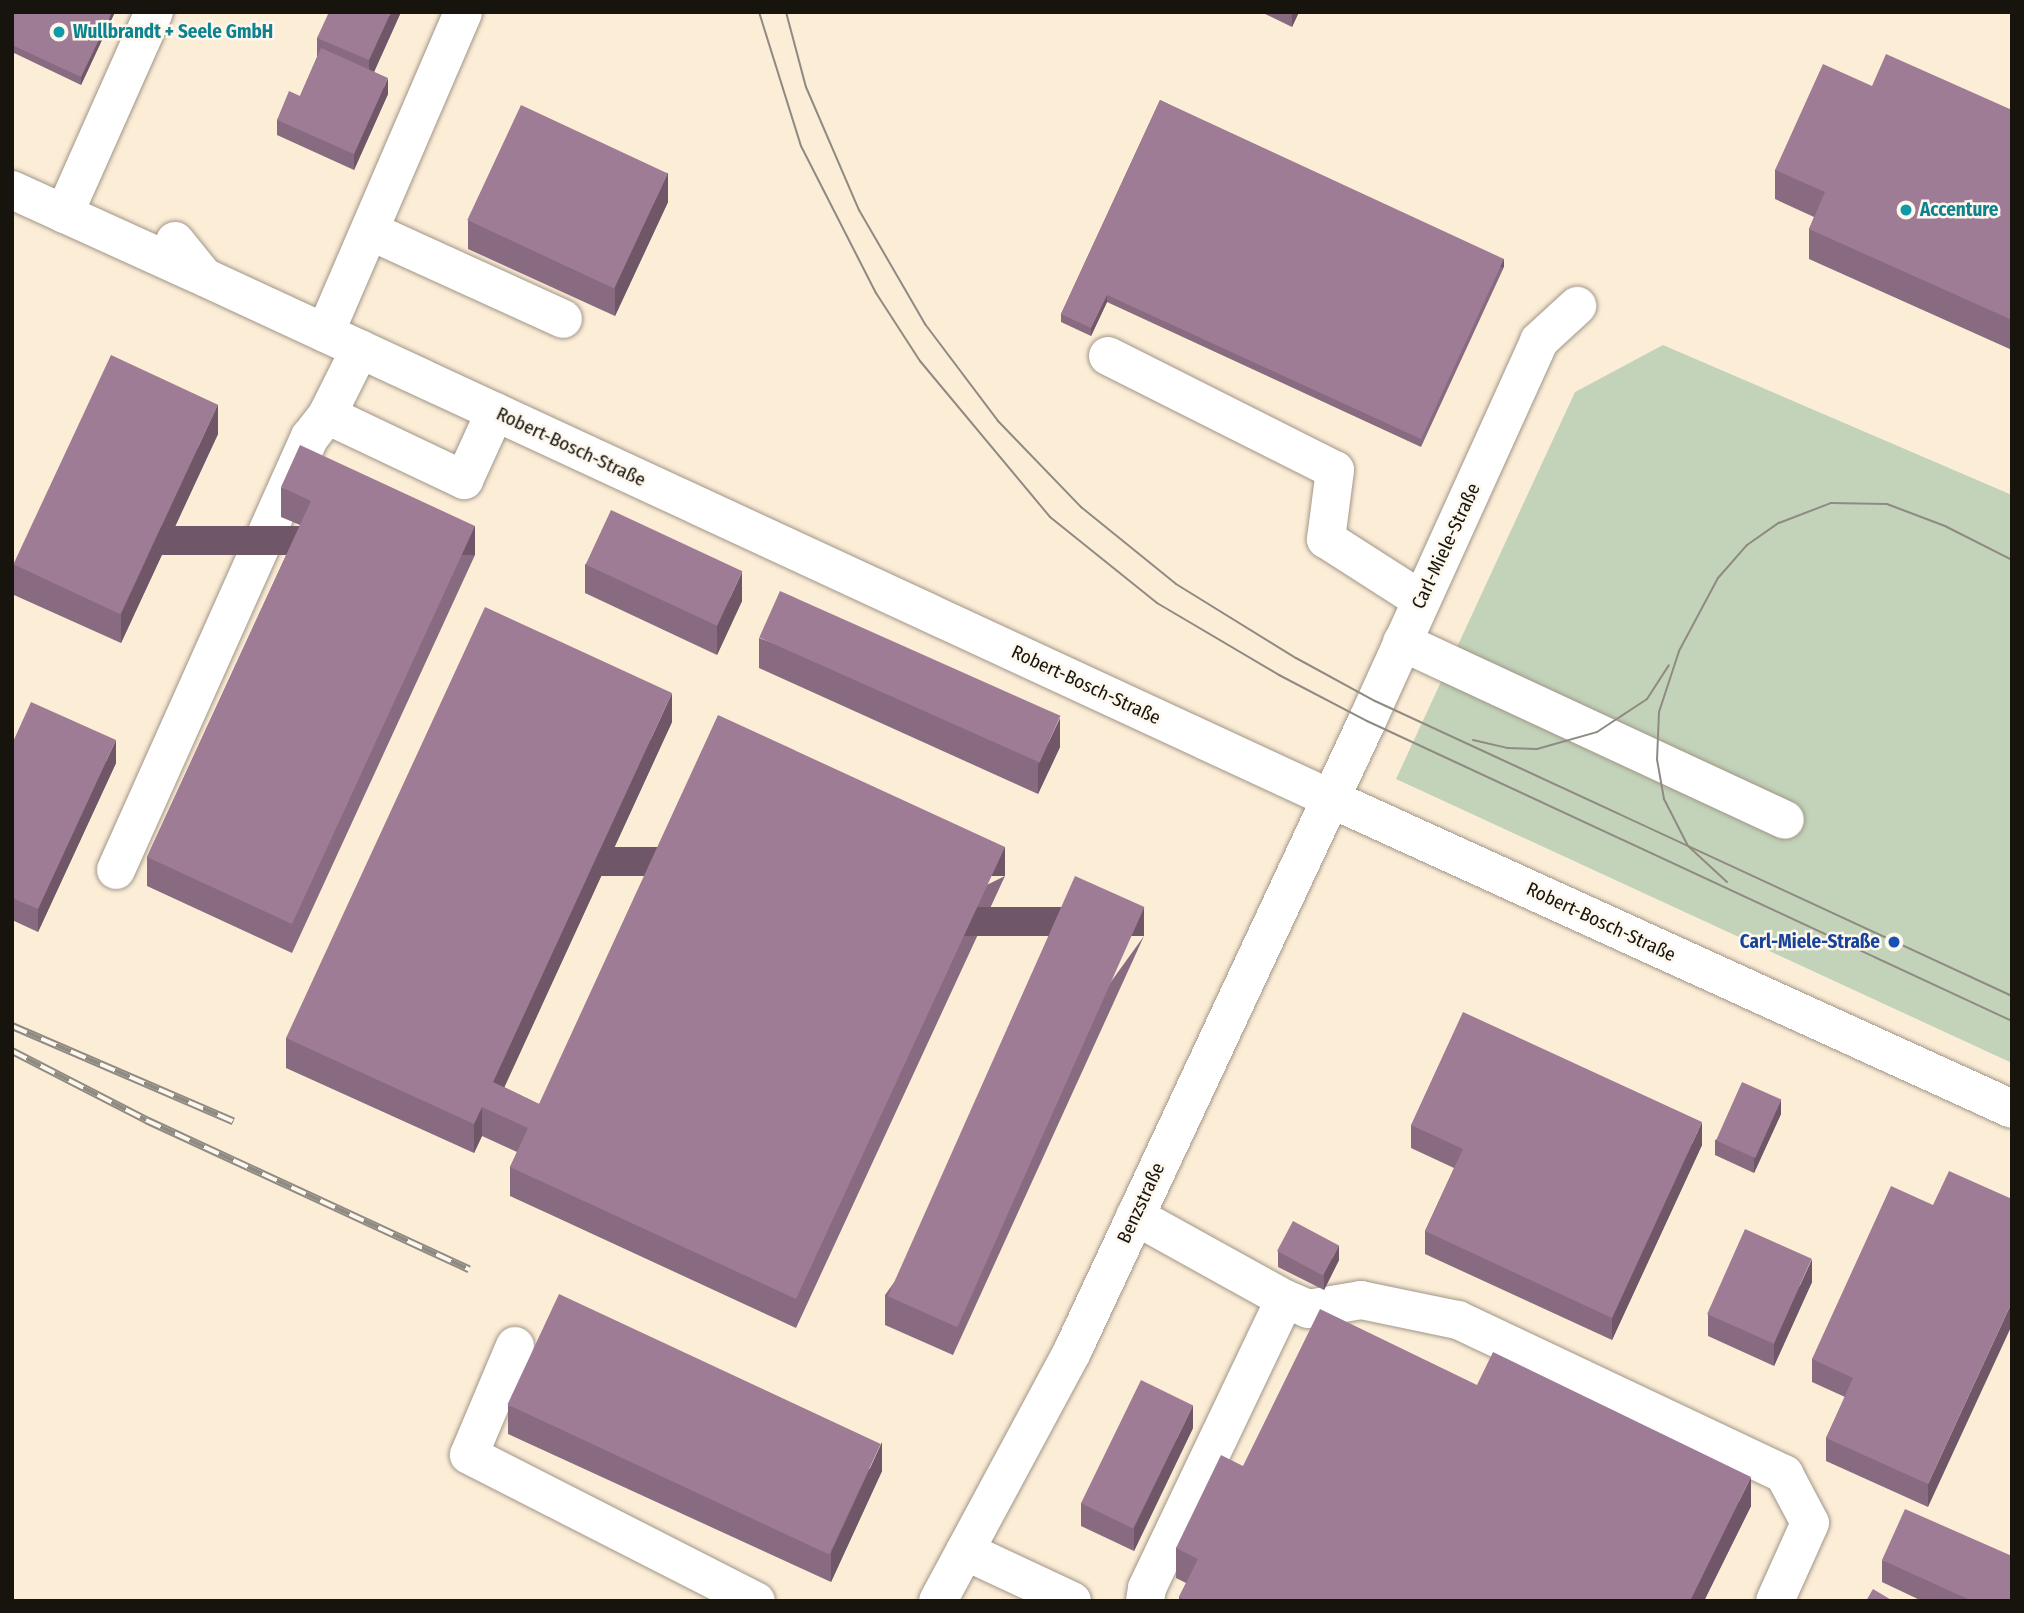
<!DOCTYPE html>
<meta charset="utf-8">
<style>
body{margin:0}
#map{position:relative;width:2024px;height:1613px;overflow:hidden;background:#fdf7ed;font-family:"Fira Sans Condensed",sans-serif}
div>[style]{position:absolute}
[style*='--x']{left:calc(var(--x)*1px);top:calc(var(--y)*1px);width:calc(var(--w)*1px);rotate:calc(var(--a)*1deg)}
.built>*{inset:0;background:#fcedd7}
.green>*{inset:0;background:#c2d3ba}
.roads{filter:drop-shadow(0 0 2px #a09687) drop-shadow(0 0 2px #a09687)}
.minor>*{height:38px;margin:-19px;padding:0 19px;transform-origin:19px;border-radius:19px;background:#fff}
.tram>*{height:2px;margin:-1px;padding:0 1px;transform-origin:1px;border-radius:1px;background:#8f8a82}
.rail>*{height:8px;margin-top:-4px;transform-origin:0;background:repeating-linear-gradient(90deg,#fdf7ed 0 16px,#8f8a82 0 32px);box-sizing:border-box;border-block:2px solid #8f8a82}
.wall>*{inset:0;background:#886b80}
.shaded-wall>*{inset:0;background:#6f5768;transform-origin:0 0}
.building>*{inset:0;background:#9e7c95;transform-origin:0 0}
.dots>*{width:19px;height:19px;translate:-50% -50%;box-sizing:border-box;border:4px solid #fdf7ed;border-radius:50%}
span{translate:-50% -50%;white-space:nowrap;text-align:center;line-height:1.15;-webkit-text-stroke:5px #fdf7ed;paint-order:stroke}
.culture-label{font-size:19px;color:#0d838f;font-weight:700}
.left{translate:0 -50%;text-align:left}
.street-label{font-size:19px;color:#17140e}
.transit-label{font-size:19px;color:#164399;font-weight:700}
.right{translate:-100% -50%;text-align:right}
.frame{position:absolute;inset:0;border:14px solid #17140e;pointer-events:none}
</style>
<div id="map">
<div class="built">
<i style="clip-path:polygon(12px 12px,2012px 12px,2012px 495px,1663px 345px,1396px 779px,2012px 1063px,2012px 1601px,12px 1601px)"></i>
</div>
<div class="green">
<i style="clip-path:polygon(1663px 345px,2012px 495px,2012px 1063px,1396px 779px,1575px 392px)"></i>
</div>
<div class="roads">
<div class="minor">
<i style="--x:12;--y:190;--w:205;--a:24.4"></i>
<i style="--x:64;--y:214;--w:221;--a:-66"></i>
<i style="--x:370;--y:231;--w:212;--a:24.5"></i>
<i style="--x:175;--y:241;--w:46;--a:51.1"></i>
<i style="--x:204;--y:277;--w:1240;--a:24.85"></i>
<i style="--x:1329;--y:798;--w:750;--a:24.48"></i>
<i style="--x:325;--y:333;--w:349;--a:-66.7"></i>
<i style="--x:360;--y:349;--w:74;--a:116.6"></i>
<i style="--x:327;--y:415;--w:152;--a:25.4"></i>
<i style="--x:464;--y:480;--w:75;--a:-65.5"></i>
<i style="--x:1108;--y:356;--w:254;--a:26.7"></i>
<i style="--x:1335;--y:470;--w:70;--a:97.4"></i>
<i style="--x:1326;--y:539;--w:113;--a:32.7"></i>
<i style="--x:1402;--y:642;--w:422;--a:24.9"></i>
<i style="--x:116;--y:870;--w:474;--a:-65.9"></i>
<i style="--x:310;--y:437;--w:28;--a:-52"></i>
<i style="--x:1135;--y:1216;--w:171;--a:29"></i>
<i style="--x:1285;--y:1299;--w:25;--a:23"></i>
<i style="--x:1308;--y:1309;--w:54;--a:-9.6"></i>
<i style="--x:1361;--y:1300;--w:99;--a:11.7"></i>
<i style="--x:1458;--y:1320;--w:361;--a:25.3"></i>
<i style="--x:1784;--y:1474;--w:55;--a:62"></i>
<i style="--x:1810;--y:1523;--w:85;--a:114.2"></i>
<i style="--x:515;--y:1346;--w:118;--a:112.9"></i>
<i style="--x:469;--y:1455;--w:322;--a:27"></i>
<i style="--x:965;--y:1551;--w:118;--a:25"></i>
<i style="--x:938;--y:1601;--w:283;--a:-61.7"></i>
<i style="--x:1072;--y:1352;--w:697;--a:-64.94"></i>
<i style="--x:1367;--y:721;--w:417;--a:-65.6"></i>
<i style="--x:1539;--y:341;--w:52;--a:-42.6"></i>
<i style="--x:1145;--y:1601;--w:13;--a:-81"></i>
<i style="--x:1147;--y:1588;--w:320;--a:-64.5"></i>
</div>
</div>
<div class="tram">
<i style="--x:759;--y:12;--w:140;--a:72.6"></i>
<i style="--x:801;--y:146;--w:165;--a:63"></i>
<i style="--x:876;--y:293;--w:81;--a:57.1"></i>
<i style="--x:920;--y:361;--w:203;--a:50.2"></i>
<i style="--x:1050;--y:517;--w:137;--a:38.8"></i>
<i style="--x:1157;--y:603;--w:142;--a:30.5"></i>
<i style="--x:1279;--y:675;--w:99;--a:27.6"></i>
<i style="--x:1367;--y:721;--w:711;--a:24.94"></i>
<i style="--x:786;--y:12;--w:78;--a:75.1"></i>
<i style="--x:806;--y:87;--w:134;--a:66.7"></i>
<i style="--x:859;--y:210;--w:132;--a:59.9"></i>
<i style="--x:925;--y:324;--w:121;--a:53"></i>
<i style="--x:998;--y:421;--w:120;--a:46"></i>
<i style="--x:1081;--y:507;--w:122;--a:39"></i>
<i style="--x:1176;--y:584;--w:141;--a:31.7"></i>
<i style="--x:1296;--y:658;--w:90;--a:28.6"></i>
<i style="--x:1375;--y:701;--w:702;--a:24.85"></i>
<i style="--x:1473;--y:740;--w:35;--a:13"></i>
<i style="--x:1507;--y:748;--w:30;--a:2"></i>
<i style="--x:1537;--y:749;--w:62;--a:-15.8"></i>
<i style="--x:1597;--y:732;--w:60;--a:-33.4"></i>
<i style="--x:1647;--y:699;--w:40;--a:-57.1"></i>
<i style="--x:1727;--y:882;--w:53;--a:-137.3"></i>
<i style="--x:1688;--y:846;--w:53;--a:-117.1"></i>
<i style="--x:1664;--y:799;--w:40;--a:-100"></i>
<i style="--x:1657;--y:760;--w:48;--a:-87.6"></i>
<i style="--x:1659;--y:712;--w:64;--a:-71.8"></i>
<i style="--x:1679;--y:651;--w:83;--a:-61.9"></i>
<i style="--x:1718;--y:578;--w:44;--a:-48.7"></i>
<i style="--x:1747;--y:545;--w:39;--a:-35"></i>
<i style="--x:1779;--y:523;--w:56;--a:-21"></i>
<i style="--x:1831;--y:503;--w:56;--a:1"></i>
<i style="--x:1887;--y:504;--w:62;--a:20.8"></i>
<i style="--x:1945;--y:526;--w:75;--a:26.9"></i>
</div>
<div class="rail">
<i style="--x:12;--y:1026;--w:241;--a:23.3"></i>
<i style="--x:12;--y:1051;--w:151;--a:27.2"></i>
<i style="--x:146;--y:1120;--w:356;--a:24.8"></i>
</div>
<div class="wall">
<i style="clip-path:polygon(12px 12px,115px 12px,81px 85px,12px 52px)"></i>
<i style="clip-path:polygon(401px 12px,374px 72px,388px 94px,354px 170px,277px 135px,277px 120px,300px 96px,317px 57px,317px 38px)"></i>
<i style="clip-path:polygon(1261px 12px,1299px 12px,1292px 27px)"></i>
<i style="clip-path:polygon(1872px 86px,2012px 110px,2012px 350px,1809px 259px,1809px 229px,1814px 217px,1775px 199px,1775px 170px)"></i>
<i style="clip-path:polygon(1160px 100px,1504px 267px,1421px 447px,1107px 302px,1091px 336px,1061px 322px,1061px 314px)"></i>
<i style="clip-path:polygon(668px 202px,615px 316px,468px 249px,468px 220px)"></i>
<i style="clip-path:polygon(218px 434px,121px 643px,14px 595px,14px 565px)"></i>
<i style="clip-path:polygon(281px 487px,475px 555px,292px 953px,147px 886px,147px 857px,300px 525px,281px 517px)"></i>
<i style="clip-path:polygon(585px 564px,742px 601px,717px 655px,585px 593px)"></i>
<i style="clip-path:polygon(759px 638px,1060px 747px,1038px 794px,759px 668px)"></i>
<i style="clip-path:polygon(672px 722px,504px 1087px,539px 1104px,1005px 876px,796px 1328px,510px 1196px,510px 1167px,517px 1152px,482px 1136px,474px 1153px,286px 1068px,286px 1038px)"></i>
<i style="clip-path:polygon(12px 744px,116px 763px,38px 932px,12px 920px)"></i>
<i style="clip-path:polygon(1144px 936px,953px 1355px,885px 1325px,885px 1295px)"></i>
<i style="clip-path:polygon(1781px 1114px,1754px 1173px,1715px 1155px,1715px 1140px)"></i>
<i style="clip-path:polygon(1411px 1125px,1702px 1145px,1612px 1340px,1425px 1254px,1425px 1231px,1454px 1168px,1411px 1148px)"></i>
<i style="clip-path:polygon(1933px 1205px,1928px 1507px,1826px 1461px,1826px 1438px,1845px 1397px,1812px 1382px,1812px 1359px)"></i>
<i style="clip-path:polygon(1278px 1251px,1339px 1260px,1324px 1290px,1278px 1267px)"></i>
<i style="clip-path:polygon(1812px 1282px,1774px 1366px,1708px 1336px,1708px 1314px)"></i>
<i style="clip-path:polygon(1477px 1385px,1751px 1506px,1704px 1601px,1179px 1601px,1179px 1597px,1186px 1583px,1176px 1578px,1176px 1548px,1243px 1466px)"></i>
<i style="clip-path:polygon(508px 1405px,882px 1471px,831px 1582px,508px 1434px)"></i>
<i style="clip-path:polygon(1193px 1428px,1134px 1551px,1081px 1526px,1081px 1503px)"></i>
<i style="clip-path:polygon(1882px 1560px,2012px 1601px,1922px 1601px,1882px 1582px)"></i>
</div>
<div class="shaded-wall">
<i style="clip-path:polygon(112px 12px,115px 12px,81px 85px,81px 77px)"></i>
<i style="clip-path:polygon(391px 12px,401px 12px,369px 83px,369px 60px)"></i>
<i style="clip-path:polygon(1292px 12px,1299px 12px,1292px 27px)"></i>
<i style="clip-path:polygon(388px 78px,388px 94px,354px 170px,354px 154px)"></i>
<i style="clip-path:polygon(668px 172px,668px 202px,615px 316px,615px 287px)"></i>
<i style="left:1504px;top:259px;width:8px;height:198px;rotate:90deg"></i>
<i style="clip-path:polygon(1107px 295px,1107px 302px,1091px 336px,1091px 328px)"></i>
<i style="clip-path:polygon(218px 404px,218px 434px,121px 643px,121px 614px)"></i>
<i style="left:475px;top:526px;width:29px;height:438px;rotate:90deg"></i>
<i style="clip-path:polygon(742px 572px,742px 601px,717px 655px,717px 626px)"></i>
<i style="clip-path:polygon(672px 693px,672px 722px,493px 1112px,493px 1082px)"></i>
<i style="clip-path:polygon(1060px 718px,1060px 747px,1038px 794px,1038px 765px)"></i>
<i style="clip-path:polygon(116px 740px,116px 763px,38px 932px,38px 909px)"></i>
<i style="left:1005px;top:847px;width:29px;height:498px;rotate:90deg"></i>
<i style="left:1144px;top:907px;width:29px;height:460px;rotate:90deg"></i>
<i style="clip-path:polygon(1781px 1099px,1781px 1114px,1754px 1173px,1754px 1158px)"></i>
<i style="clip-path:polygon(482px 1107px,482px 1136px,474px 1153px,474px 1124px)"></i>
<i style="clip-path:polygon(1702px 1122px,1702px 1145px,1612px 1340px,1612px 1318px)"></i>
<i style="clip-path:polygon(1339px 1245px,1339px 1260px,1324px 1290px,1324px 1274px)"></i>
<i style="clip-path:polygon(1812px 1259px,1812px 1282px,1774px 1366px,1774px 1343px)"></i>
<i style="clip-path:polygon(2012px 1302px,2012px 1325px,1928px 1507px,1928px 1484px)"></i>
<i style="clip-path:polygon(1193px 1405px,1193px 1428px,1134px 1551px,1134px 1528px)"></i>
<i style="clip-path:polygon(882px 1442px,882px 1471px,831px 1582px,831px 1553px)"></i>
<i style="clip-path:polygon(1751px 1477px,1751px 1506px,1704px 1601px,1690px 1601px)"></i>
</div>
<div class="building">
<i style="clip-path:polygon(12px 12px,112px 12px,81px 77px,12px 45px)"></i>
<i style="clip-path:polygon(329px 12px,391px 12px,369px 60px,317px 38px)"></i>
<i style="clip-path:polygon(321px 48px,388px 78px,354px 154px,277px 120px,289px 91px,300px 96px)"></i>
<i style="clip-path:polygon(1886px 54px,2012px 110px,2012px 320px,1809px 229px,1825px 192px,1775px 170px,1823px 64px,1872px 86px)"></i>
<i style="clip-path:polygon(1160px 100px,1504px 259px,1421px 439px,1107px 295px,1091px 328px,1061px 314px)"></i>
<i style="left:521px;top:105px;width:162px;height:127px;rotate:25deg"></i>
<i style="left:111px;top:355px;width:118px;height:231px;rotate:25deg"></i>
<i style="clip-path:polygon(300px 445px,475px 526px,292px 924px,147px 857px,311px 501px,281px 487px)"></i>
<i style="left:611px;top:510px;width:145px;height:60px;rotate:25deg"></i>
<i style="left:780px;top:591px;width:307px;height:51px;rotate:24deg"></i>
<i style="clip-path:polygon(485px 607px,672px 693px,493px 1082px,539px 1104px,718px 715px,1005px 847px,796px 1299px,510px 1167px,528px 1128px,482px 1107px,474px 1124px,286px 1038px)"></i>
<i style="clip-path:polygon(31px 702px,116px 740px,38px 909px,12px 898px,12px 744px)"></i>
<i style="left:1075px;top:876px;width:76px;height:460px;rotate:24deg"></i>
<i style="clip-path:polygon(1463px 1012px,1702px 1122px,1612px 1318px,1425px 1231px,1463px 1149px,1411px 1125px)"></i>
<i style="left:1742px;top:1082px;width:43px;height:64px;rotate:24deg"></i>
<i style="clip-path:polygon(1949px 1171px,2012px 1199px,2012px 1302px,1928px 1484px,1826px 1438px,1853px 1378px,1812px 1359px,1891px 1186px,1933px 1205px)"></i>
<i style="left:1293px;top:1221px;width:52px;height:34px;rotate:28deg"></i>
<i style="left:1745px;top:1229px;width:73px;height:93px;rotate:24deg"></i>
<i style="left:559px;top:1294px;width:355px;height:122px;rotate:25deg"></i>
<i style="clip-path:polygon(1320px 1309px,1477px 1385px,1493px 1352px,1751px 1477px,1690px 1601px,1186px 1601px,1179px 1597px,1198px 1559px,1176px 1548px,1221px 1455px,1243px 1466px)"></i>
<i style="left:1141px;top:1380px;width:58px;height:137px;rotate:26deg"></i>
<i style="clip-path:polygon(1905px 1509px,2012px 1556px,2012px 1601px,1972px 1601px,1882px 1560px)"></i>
<i style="clip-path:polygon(1873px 1589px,1893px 1601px,1866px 1601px)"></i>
</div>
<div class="dots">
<i style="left:59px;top:32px;background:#0f9aa8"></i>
<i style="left:1906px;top:210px;background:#0f9aa8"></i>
<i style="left:1894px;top:942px;background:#1a4fb4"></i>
</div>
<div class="culture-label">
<span class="left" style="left:73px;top:32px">Wullbrandt + Seele GmbH</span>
<span class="left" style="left:1920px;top:210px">Accenture</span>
</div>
<div class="street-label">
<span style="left:571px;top:447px;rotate:25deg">Robert-Bosch-Straße</span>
<span style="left:1446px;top:546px;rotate:-65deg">Carl-Miele-Straße</span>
<span style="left:1086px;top:685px;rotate:25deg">Robert-Bosch-Straße</span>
<span style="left:1601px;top:922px;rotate:25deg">Robert-Bosch-Straße</span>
<span style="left:1141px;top:1203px;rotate:-65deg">Benzstraße</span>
</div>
<div class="transit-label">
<span class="right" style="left:1880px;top:942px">Carl-Miele-Straße</span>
</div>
<div class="frame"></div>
</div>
